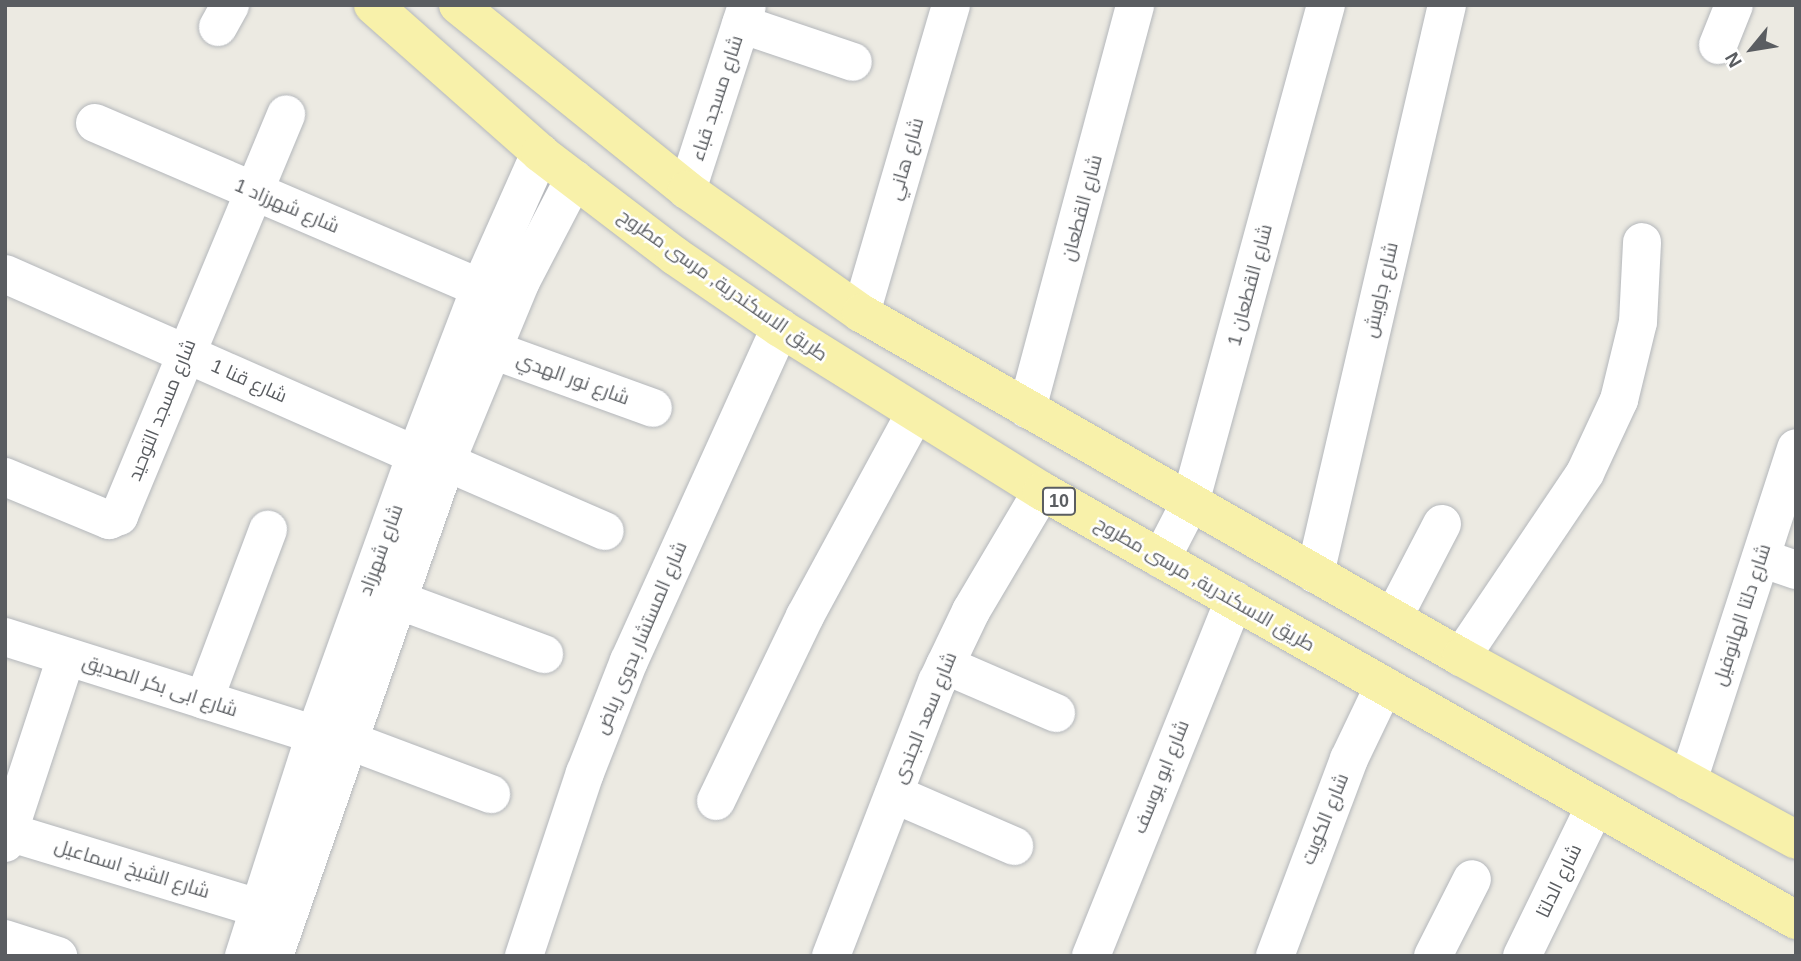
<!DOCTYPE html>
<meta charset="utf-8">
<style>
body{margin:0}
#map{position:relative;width:1801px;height:961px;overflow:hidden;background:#eceae2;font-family:Arial,Cairo,sans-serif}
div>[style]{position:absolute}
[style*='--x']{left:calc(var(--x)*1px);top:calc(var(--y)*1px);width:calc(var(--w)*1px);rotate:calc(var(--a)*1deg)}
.roads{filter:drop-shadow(0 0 2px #b4b7bb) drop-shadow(0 0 2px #b4b7bb)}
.minor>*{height:38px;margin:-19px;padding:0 19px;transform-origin:19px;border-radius:19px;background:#fff}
.major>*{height:38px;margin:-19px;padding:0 19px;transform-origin:19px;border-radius:19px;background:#f8f1aa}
span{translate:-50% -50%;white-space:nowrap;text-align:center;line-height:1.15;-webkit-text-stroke:5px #fff;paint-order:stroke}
.shield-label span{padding:2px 5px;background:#fff;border:2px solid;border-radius:5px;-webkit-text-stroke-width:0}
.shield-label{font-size:18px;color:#5a5d61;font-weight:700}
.street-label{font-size:19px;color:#5a5d61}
.frame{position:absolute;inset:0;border:7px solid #5a5d61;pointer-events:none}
.north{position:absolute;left:1717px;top:14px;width:70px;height:70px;-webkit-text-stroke:5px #fff;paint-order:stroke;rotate:240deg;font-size:19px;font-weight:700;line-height:28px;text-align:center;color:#5a5d61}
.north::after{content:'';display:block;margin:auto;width:24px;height:32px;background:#5a5d61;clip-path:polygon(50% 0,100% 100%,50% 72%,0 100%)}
</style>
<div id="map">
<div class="roads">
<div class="minor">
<i style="--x:741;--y:24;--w:118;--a:18.7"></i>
<i style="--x:218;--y:27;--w:25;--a:-61"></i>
<i style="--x:1718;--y:45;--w:43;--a:-68.2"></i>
<i style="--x:95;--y:123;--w:419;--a:23.2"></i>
<i style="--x:687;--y:190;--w:194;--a:-72"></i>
<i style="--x:5;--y:274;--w:449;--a:23.8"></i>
<i style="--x:861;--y:313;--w:321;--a:-73.7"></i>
<i style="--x:493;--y:350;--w:170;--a:19.9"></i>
<i style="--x:1027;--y:409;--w:418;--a:-75"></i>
<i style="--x:446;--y:462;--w:173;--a:23.5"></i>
<i style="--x:5;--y:477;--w:113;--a:22.5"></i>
<i style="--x:109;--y:520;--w:11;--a:-22"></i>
<i style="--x:119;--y:516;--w:435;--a:-67.4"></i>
<i style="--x:1761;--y:558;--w:37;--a:19"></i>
<i style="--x:1161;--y:559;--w:63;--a:-62.6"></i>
<i style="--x:1190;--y:503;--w:516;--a:-74.73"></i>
<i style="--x:1315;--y:574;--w:584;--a:-76.94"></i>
<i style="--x:395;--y:599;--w:159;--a:20.3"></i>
<i style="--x:1393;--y:618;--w:106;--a:-62.5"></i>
<i style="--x:5;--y:637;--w:325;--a:17.5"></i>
<i style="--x:1461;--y:657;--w:222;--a:-56"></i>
<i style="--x:1585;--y:473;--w:81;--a:-65"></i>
<i style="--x:1619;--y:400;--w:80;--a:-76.3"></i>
<i style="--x:1638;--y:322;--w:80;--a:-87.1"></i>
<i style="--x:945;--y:665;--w:121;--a:23.4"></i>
<i style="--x:204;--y:700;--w:182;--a:-69.4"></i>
<i style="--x:347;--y:740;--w:154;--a:20.6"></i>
<i style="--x:1688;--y:781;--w:350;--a:-72"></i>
<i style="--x:894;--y:794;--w:131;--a:23.4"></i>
<i style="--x:716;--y:801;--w:205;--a:-64.3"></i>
<i style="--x:805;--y:616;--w:231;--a:-61.5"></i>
<i style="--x:5;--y:831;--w:265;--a:16.9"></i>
<i style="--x:5;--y:843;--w:196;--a:-71.8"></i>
<i style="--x:5;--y:939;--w:56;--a:17.8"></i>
<i style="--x:244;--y:956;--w:232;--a:-72.2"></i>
<i style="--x:315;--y:735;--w:298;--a:-70.2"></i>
<i style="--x:416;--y:455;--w:179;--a:-69"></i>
<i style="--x:480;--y:288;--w:148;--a:-66"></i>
<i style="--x:274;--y:956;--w:523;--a:-70.8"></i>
<i style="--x:446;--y:462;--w:196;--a:-67.5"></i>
<i style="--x:521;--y:281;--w:115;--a:-62.5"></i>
<i style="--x:524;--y:956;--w:193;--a:-71.6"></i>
<i style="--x:585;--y:773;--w:120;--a:-68.6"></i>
<i style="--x:629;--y:661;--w:366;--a:-65.6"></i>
<i style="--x:831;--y:956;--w:294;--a:-68.9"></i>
<i style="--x:937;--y:682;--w:79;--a:-64.4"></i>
<i style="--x:971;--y:611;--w:139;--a:-59.4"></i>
<i style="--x:1091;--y:956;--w:384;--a:-68.1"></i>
<i style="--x:1275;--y:956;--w:210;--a:-69.4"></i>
<i style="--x:1349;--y:759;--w:81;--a:-64.4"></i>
<i style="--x:1433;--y:956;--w:86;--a:-63.1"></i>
<i style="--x:1522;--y:956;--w:167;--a:-64"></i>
</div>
<div class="major">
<i style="--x:373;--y:5;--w:223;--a:41.5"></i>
<i style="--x:540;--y:153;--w:170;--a:37.3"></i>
<i style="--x:675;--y:256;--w:127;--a:34.4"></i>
<i style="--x:780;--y:328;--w:309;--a:31.9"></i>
<i style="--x:1042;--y:491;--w:868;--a:29.64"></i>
<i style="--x:458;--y:5;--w:294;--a:38.9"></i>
<i style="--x:687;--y:190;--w:213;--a:35.3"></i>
<i style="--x:861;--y:313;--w:692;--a:29.83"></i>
<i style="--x:1461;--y:657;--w:382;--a:28.6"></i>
</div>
</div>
<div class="shield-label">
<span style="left:1059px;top:501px">10</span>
</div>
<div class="street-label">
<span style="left:717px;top:98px;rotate:-72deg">شارع مسجد قباء</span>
<span style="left:906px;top:159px;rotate:-74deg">شارع هاني</span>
<span style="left:287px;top:206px;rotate:23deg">شارع شهرزاد 1</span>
<span style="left:1082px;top:208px;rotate:-75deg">شارع القطعان</span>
<span style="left:723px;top:285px;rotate:35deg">طريق الاسكندرية, مرسى مطروح</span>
<span style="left:1250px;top:285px;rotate:-75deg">شارع القطعان 1</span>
<span style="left:1381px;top:290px;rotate:-77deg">شارع جاويش</span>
<span style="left:573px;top:379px;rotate:20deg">شارع نور الهدي</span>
<span style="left:249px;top:381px;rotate:24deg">شارع قنا 1</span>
<span style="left:162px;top:410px;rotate:-68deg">شارع مسجد التوحيد</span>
<span style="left:381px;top:550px;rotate:-70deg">شارع شهرزاد</span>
<span style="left:1205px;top:584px;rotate:30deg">طريق الاسكندرية, مرسى مطروح</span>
<span style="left:1742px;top:615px;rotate:-72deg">شارع دلتا الهانوفيل</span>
<span style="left:641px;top:638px;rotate:-67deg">شارع المستشار بدوى رياض</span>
<span style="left:160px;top:686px;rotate:18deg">شارع ابى بكر الصديق</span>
<span style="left:925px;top:718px;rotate:-68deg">شارع سعد الجندى</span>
<span style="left:1161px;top:777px;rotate:-68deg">شارع ابو يوسف</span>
<span style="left:1325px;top:819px;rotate:-68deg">شارع الكويت</span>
<span style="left:132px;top:869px;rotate:17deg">شارع الشيخ اسماعيل</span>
<span style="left:1559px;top:881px;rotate:-64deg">شارع الدلتا</span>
</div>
<div class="frame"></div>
<div class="north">N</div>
</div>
